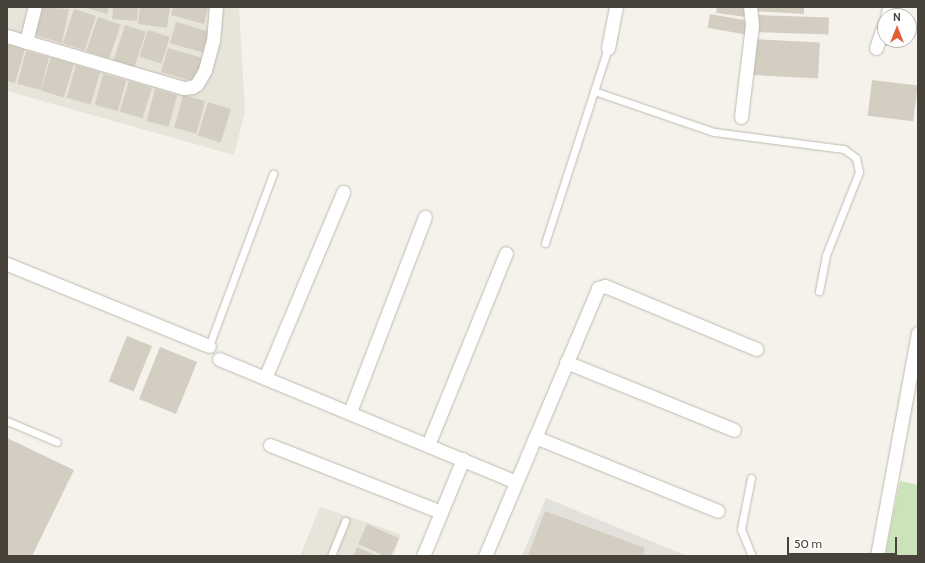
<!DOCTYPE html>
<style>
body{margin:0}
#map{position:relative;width:925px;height:563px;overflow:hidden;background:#f4f2eb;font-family:Cabin,sans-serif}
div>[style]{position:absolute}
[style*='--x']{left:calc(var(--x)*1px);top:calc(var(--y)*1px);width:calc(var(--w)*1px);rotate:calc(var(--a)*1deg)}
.residential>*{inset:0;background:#e7e4da}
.industrial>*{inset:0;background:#e3e1dc}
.green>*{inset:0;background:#cce3b9}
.building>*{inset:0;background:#d4cec2;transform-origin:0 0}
.roads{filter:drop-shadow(0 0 1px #bebaae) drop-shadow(0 0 1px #bebaae)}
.lane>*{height:7px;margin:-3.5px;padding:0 3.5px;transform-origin:3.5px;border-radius:3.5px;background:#fff}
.street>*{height:13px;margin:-6.5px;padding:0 6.5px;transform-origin:6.5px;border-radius:6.5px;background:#fff}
span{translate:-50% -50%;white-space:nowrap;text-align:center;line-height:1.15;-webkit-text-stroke:3.5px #fff;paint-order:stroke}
.frame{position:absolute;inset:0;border:8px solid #47433a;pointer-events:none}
.north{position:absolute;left:877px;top:8px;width:40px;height:40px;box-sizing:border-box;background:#fff;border:1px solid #b5b4b0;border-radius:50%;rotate:0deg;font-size:11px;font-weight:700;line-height:16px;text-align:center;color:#47433a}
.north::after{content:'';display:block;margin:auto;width:14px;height:18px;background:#e25e34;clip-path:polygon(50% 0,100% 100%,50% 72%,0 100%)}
.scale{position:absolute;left:787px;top:537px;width:110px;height:18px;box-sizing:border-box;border:2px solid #47433a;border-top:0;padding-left:5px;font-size:12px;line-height:14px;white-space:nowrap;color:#47433a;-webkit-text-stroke:3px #fff;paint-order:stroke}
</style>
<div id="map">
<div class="residential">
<i style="clip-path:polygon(7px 7px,239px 7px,245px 111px,234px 155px,7px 91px)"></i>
<i style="clip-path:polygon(320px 507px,401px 534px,393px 556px,300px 556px)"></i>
</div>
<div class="industrial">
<i style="clip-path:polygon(546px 498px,687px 556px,522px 556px)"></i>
</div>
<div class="green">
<i style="clip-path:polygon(900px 481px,918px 485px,918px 556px,885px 556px)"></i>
</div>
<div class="building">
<i style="clip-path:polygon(40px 7px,69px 9px,62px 43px,32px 34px)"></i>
<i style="clip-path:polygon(83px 7px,109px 7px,107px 14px)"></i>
<i style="clip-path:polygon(113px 7px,138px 7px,137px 21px,112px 19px)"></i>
<i style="clip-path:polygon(140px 7px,170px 7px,167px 28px,138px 24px)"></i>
<i style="clip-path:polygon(173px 7px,208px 7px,204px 24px,171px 15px)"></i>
<i style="clip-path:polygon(717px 7px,748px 7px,746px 17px,716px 13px)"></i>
<i style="clip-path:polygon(756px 7px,804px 7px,804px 14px,755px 11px)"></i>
<i style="left:74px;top:9px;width:23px;height:36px;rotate:18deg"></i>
<i style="left:710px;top:14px;width:40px;height:14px;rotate:10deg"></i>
<i style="left:757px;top:15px;width:72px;height:17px;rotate:2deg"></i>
<i style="left:98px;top:17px;width:24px;height:36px;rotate:19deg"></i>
<i style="left:176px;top:22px;width:37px;height:22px;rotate:16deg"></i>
<i style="left:125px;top:25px;width:22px;height:37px;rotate:18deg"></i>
<i style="left:148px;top:30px;width:23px;height:28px;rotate:18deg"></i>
<i style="left:754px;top:39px;width:66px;height:36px;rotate:3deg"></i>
<i style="clip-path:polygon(885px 40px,898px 40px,896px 47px,882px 45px)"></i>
<i style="clip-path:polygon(7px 44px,25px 49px,15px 83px,7px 81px)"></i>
<i style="left:168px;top:48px;width:37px;height:25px;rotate:16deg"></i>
<i style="left:26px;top:51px;width:24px;height:34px;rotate:15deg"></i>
<i style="left:51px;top:57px;width:24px;height:35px;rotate:17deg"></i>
<i style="left:76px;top:65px;width:25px;height:34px;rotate:16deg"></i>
<i style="left:103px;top:74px;width:24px;height:32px;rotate:15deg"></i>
<i style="left:872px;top:80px;width:46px;height:36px;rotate:7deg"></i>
<i style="left:129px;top:81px;width:24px;height:32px;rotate:17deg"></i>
<i style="left:155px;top:89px;width:23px;height:33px;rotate:15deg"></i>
<i style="left:183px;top:95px;width:23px;height:34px;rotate:15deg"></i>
<i style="left:208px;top:102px;width:24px;height:35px;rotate:17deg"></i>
<i style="left:127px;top:336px;width:27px;height:49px;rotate:22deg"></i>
<i style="left:160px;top:347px;width:40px;height:56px;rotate:22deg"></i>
<i style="clip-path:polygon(7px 438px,74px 470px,32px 556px,7px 556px)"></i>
<i style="clip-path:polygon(545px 511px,645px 548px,643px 556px,528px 556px)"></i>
<i style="left:367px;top:524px;width:35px;height:22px;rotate:24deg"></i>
<i style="clip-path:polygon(357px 547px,377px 556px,353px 556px)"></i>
</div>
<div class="roads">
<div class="lane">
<i style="--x:594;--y:91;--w:127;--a:18.9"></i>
<i style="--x:714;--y:132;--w:131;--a:7.5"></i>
<i style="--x:844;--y:149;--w:15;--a:37"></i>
<i style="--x:856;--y:158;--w:14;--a:78"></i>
<i style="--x:859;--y:172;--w:89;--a:111.7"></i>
<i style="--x:826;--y:255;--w:37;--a:101"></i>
<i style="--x:545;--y:243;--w:205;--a:-72.1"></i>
<i style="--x:209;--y:346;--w:184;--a:-69.6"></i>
<i style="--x:7;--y:421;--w:54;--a:22.8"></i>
<i style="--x:751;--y:478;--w:52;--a:101.1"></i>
<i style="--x:741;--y:529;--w:29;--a:68"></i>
<i style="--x:331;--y:556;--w:38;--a:-68"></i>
</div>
<div class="street">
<i style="--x:887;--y:16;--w:9;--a:-72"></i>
<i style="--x:7;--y:36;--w:184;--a:16.4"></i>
<i style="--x:184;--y:88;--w:8;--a:-7"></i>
<i style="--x:192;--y:87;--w:6;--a:-31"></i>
<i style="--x:197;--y:84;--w:16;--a:-60"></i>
<i style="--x:205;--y:70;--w:30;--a:-75"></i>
<i style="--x:213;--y:41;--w:34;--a:-85"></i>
<i style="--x:26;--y:42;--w:36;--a:-76"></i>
<i style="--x:608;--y:48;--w:42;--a:-79"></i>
<i style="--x:876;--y:48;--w:28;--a:-71"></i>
<i style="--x:741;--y:117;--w:93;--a:-83.2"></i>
<i style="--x:752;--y:25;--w:18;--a:-96"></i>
<i style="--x:7;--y:264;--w:218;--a:22.1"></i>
<i style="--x:219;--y:359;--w:321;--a:22.5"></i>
<i style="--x:566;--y:362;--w:181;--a:22"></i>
<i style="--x:265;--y:378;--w:202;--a:-67.2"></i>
<i style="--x:350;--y:412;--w:209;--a:-69"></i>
<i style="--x:535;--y:437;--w:197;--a:22"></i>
<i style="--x:270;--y:445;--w:184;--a:21.4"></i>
<i style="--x:428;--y:445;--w:207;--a:-67.9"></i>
<i style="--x:423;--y:556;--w:105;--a:-67.6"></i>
<i style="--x:485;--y:556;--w:291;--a:-67.1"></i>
<i style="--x:598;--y:288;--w:7;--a:-16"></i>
<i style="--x:605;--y:286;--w:164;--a:22.6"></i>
<i style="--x:877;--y:556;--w:227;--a:-79.6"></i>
</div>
</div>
<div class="frame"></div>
<div class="north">N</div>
<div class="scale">50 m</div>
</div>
